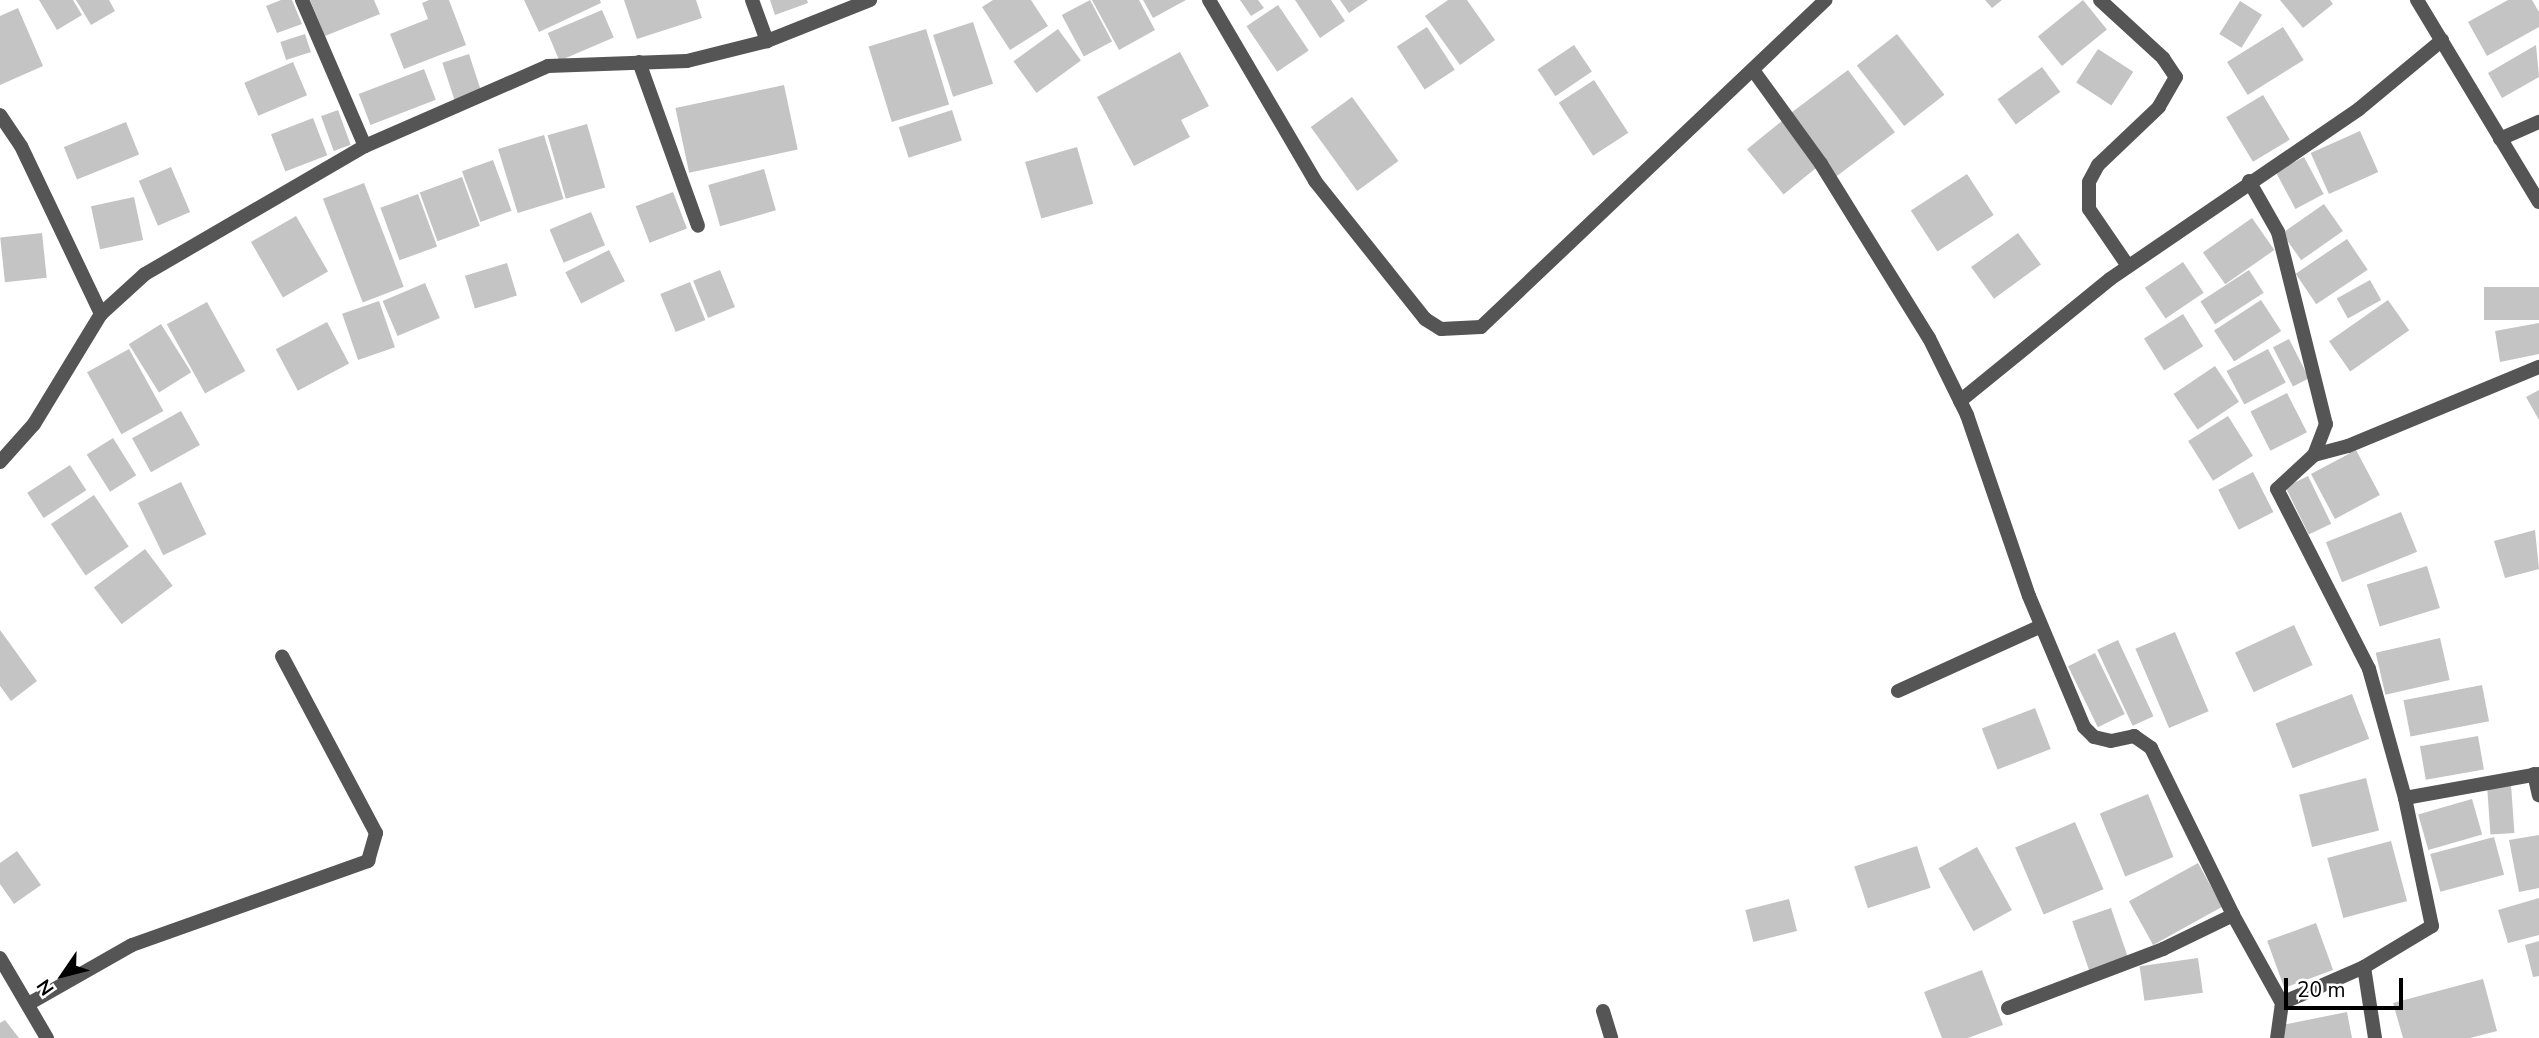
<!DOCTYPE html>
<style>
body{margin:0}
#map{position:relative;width:2539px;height:1038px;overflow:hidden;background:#fff;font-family:"Nunito Sans",sans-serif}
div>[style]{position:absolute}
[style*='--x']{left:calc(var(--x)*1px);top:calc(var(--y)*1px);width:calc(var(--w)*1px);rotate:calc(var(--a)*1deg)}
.building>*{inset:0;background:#c4c4c4;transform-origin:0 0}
.street>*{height:14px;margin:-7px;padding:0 7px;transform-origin:7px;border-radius:7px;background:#555}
span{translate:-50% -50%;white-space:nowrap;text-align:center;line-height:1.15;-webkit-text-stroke:5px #fff;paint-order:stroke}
.north{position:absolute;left:28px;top:940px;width:70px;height:70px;-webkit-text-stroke:5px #fff;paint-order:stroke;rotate:235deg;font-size:19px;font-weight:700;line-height:28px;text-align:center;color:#000}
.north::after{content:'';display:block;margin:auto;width:24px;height:32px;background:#000;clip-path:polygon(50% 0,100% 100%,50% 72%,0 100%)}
.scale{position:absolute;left:2284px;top:978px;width:119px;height:32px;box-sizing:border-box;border:4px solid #000;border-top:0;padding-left:9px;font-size:21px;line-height:24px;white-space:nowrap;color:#000;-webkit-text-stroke:5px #fff;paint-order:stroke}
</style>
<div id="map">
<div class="building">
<i style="clip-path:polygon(39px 0,73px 0,82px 15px,57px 30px)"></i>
<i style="clip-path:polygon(76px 0,109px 0,115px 11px,91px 25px)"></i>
<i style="clip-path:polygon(281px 0,292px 0,302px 24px,277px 33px,266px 6px)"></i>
<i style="clip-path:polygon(310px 0,374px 0,380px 14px,325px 36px)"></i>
<i style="clip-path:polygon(429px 0,449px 0,466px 45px,404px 69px,390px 34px,428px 19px,422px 3px)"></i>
<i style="clip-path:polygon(524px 0,600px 0,601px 3px,539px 32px)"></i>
<i style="clip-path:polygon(624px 0,696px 0,702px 18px,637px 39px)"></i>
<i style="clip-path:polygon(770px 0,807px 0,808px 3px,775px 15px)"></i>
<i style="clip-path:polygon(993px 0,1031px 0,1048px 26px,1010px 50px,982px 7px)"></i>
<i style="left:1090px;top:0;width:47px;height:32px;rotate:62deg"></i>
<i style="clip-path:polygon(1092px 0,1139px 0,1155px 30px,1119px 50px)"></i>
<i style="clip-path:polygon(1143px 0,1186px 0,1153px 18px)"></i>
<i style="clip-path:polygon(1240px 0,1258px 0,1264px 8px,1251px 16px)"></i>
<i style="clip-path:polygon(1295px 0,1331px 0,1345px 21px,1320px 38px)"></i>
<i style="clip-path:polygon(1340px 0,1368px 0,1349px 13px)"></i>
<i style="clip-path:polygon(1448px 0,1467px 0,1495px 40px,1460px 65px,1425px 16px)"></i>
<i style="clip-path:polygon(1985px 0,2002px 0,1992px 8px)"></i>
<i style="left:2083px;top:0;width:38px;height:58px;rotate:51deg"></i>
<i style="clip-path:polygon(2280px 0,2330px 0,2333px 4px,2303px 28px)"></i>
<i style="clip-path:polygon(2508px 0,2532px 0,2539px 12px,2539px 27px,2487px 56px,2468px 22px)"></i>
<i style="left:2240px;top:1px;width:26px;height:39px;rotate:32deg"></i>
<i style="left:1278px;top:5px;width:55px;height:38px;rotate:56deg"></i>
<i style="clip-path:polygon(18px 8px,43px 66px,0 85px,0 16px)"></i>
<i style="left:602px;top:10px;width:30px;height:59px;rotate:67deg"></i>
<i style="left:973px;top:22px;width:65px;height:42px;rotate:72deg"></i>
<i style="left:1427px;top:27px;width:51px;height:36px;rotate:57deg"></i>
<i style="left:2283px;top:27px;width:39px;height:66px;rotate:58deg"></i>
<i style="left:926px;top:29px;width:79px;height:60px;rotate:73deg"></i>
<i style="left:1058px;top:29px;width:39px;height:55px;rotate:54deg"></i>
<i style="left:305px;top:34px;width:19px;height:26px;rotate:72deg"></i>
<i style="left:1897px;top:34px;width:77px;height:51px;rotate:52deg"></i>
<i style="left:1574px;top:45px;width:32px;height:44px;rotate:56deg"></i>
<i style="clip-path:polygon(2536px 45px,2539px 77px,2502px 98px,2488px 73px)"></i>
<i style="left:2098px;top:49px;width:42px;height:40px;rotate:33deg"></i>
<i style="clip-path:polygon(1180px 52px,1209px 106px,1181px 120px,1190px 137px,1134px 166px,1097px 97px)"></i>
<i style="left:469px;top:54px;width:40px;height:28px;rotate:72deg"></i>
<i style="left:293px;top:62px;width:36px;height:53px;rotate:67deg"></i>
<i style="left:2042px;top:67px;width:31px;height:55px;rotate:54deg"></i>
<i style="left:424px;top:69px;width:33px;height:70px;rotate:69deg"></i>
<i style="left:1848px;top:70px;width:78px;height:74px;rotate:53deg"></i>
<i style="left:1594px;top:80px;width:63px;height:42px;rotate:57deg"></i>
<i style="left:784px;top:85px;width:66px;height:111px;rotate:78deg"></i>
<i style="left:2263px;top:95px;width:52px;height:43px;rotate:59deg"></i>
<i style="left:1352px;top:97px;width:79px;height:51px;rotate:54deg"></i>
<i style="left:338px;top:110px;width:37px;height:18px;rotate:70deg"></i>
<i style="left:952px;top:110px;width:32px;height:56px;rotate:72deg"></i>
<i style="left:313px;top:118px;width:40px;height:45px;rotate:69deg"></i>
<i style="left:1782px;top:121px;width:58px;height:45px;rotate:51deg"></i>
<i style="left:126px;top:122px;width:35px;height:67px;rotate:68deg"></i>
<i style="left:587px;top:124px;width:66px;height:41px;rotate:74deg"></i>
<i style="left:2360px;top:131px;width:45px;height:54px;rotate:66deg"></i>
<i style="left:544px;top:135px;width:67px;height:48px;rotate:73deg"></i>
<i style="left:1077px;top:147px;width:59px;height:54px;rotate:74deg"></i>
<i style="left:2304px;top:157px;width:42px;height:32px;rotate:62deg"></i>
<i style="left:493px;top:160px;width:54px;height:33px;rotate:70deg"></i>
<i style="left:171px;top:167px;width:49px;height:35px;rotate:67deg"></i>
<i style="left:764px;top:169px;width:43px;height:58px;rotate:74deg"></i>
<i style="left:1967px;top:174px;width:49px;height:67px;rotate:57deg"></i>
<i style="left:462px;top:177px;width:52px;height:45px;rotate:70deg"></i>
<i style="left:364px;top:183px;width:111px;height:44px;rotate:69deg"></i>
<i style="left:673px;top:192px;width:39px;height:40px;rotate:69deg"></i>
<i style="left:418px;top:194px;width:56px;height:40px;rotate:70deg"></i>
<i style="left:134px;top:197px;width:44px;height:44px;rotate:78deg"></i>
<i style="left:2324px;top:204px;width:33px;height:51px;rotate:55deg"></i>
<i style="left:591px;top:212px;width:36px;height:45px;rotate:67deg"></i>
<i style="left:296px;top:216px;width:64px;height:52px;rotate:60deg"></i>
<i style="left:2252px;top:218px;width:39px;height:60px;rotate:55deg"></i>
<i style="left:42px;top:233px;width:45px;height:42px;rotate:84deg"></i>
<i style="left:2018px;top:233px;width:39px;height:58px;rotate:54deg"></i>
<i style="left:2347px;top:239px;width:37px;height:62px;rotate:56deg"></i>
<i style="left:609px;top:250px;width:35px;height:49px;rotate:63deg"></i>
<i style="left:2183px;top:262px;width:37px;height:46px;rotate:56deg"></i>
<i style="left:507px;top:263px;width:34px;height:44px;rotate:73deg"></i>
<i style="left:720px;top:270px;width:40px;height:29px;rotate:68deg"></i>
<i style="left:2249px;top:270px;width:27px;height:58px;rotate:57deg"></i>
<i style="left:2370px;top:280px;width:23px;height:38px;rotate:61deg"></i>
<i style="left:690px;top:282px;width:41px;height:32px;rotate:68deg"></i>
<i style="left:425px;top:283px;width:38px;height:46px;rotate:67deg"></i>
<i style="left:2539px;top:287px;width:33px;height:55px;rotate:90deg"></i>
<i style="left:2261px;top:300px;width:37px;height:56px;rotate:57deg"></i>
<i style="left:2388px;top:300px;width:37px;height:72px;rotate:55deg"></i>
<i style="left:379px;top:301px;width:49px;height:39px;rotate:71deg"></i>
<i style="left:207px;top:302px;width:79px;height:46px;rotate:61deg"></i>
<i style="left:2183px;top:314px;width:38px;height:46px;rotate:58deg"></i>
<i style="left:327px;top:322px;width:47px;height:58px;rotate:62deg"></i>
<i style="clip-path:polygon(2539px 323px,2539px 354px,2500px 362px,2495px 331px)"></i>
<i style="left:161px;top:324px;width:57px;height:38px;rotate:58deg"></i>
<i style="left:2289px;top:339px;width:44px;height:18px;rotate:63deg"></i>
<i style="left:129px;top:349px;width:71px;height:48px;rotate:61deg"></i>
<i style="left:2268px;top:349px;width:38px;height:47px;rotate:62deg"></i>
<i style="left:2215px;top:366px;width:43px;height:50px;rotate:56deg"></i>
<i style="clip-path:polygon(2539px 390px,2539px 420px,2526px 397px)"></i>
<i style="left:2287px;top:393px;width:44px;height:41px;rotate:63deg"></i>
<i style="left:181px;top:411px;width:39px;height:56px;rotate:61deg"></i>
<i style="left:2228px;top:416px;width:47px;height:47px;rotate:58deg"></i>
<i style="left:113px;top:438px;width:44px;height:31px;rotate:58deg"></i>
<i style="left:2356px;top:450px;width:51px;height:51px;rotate:62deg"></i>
<i style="left:70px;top:465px;width:30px;height:51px;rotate:57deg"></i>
<i style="left:2253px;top:472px;width:45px;height:39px;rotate:63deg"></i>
<i style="left:2308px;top:476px;width:53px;height:25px;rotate:64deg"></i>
<i style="left:181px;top:482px;width:58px;height:48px;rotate:64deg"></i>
<i style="left:94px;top:495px;width:62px;height:52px;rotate:56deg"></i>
<i style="left:2401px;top:512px;width:43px;height:81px;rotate:68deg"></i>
<i style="clip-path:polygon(2535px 530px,2539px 569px,2505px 578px,2494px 541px)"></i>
<i style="left:145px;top:549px;width:46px;height:64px;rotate:53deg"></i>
<i style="left:2427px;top:566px;width:44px;height:63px;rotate:73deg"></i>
<i style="left:2294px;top:625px;width:44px;height:65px;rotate:65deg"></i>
<i style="clip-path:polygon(0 630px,37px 681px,11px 701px,0 686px)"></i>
<i style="left:2175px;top:632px;width:86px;height:43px;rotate:67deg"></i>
<i style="left:2440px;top:638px;width:43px;height:66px;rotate:77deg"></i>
<i style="left:2118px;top:640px;width:84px;height:23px;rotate:65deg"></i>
<i style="left:2095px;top:653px;width:68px;height:30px;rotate:64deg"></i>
<i style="left:2482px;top:685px;width:37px;height:80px;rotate:79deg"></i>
<i style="left:2352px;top:694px;width:48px;height:82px;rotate:69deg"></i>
<i style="left:2035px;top:708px;width:44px;height:57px;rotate:69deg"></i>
<i style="left:2478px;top:736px;width:34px;height:59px;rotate:80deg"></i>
<i style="left:2366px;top:778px;width:54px;height:69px;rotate:76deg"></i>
<i style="left:2511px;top:784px;width:49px;height:24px;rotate:86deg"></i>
<i style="left:2148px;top:794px;width:68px;height:52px;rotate:68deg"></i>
<i style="left:2472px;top:799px;width:37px;height:56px;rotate:74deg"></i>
<i style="left:2075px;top:822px;width:73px;height:65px;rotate:67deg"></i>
<i style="clip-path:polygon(2539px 835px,2539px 888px,2519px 892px,2509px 840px)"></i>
<i style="left:2494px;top:837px;width:39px;height:66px;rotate:75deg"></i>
<i style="left:2391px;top:841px;width:62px;height:66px;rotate:75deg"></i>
<i style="left:1917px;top:846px;width:44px;height:66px;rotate:72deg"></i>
<i style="left:1977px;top:847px;width:72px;height:44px;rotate:61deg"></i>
<i style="clip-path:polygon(17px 851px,41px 885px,14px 904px,0 884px,0 863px)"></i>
<i style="left:2198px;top:863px;width:50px;height:79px;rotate:61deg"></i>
<i style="clip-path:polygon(2539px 898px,2539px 935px,2508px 943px,2498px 910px)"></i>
<i style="left:1789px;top:899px;width:33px;height:45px;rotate:76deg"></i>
<i style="left:2111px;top:908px;width:52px;height:41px;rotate:71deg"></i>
<i style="left:2316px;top:923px;width:50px;height:52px;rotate:70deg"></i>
<i style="clip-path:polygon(2539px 941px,2539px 976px,2533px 977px,2525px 945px)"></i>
<i style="left:2198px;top:958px;width:35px;height:59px;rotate:82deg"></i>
<i style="clip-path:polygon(1982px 970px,2003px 1025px,1968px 1038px,1942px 1038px,1924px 992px)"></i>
<i style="clip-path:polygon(2483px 979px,2497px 1031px,2470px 1038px,2403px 1038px,2393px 1003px)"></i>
<i style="clip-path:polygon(2347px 1012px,2352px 1038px,2284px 1038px,2282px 1025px)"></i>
<i style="clip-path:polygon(5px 1020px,19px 1038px,0 1038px,0 1023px)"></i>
</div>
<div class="street">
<i style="--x:302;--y:0;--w:159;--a:66.7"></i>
<i style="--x:752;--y:0;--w:44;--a:69.9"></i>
<i style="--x:1209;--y:0;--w:210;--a:59.6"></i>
<i style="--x:1315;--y:181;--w:176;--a:51.4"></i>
<i style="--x:1425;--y:319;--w:19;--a:32"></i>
<i style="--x:1441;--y:329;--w:40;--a:-2.9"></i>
<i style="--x:1481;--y:327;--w:475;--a:-43.5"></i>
<i style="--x:2100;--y:0;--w:86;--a:42.6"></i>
<i style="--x:2163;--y:58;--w:23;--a:56"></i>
<i style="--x:2176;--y:77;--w:34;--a:120"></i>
<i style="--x:2159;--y:107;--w:84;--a:136.4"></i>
<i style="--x:2098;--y:165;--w:19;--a:118"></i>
<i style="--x:2089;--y:182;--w:27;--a:90"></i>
<i style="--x:2089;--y:209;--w:69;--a:55.6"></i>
<i style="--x:2417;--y:0;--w:236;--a:58.9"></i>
<i style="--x:639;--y:62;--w:174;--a:70.2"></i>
<i style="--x:1753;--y:70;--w:116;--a:54.1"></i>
<i style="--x:1821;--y:164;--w:205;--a:58.2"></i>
<i style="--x:1929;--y:338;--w:86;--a:63.7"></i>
<i style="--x:1967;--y:415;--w:191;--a:71.1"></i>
<i style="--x:2029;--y:596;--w:142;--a:67.2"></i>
<i style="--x:2084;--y:727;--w:14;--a:45"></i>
<i style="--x:2094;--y:737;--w:17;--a:13"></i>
<i style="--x:2111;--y:741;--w:24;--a:-12"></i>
<i style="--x:2134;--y:736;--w:21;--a:35"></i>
<i style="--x:2151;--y:748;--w:186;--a:63.8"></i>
<i style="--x:2233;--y:915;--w:101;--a:60.9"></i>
<i style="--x:2282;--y:1003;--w:35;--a:98"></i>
<i style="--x:0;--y:115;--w:37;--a:56"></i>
<i style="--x:21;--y:146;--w:186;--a:64.5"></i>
<i style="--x:2500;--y:139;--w:43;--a:-23.6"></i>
<i style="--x:2249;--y:181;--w:59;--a:60.4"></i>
<i style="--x:2278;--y:232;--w:198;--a:76"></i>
<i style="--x:2326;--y:424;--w:33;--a:111"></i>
<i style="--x:2314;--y:455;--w:50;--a:137.4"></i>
<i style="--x:2277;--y:489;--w:202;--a:62.9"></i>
<i style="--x:2369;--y:669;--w:134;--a:74.4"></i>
<i style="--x:2405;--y:798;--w:131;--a:78.1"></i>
<i style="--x:2432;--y:926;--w:79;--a:148.9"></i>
<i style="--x:2364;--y:967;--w:72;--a:81.2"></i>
<i style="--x:1960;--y:401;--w:193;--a:-39.1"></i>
<i style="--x:2110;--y:279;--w:301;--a:-34.3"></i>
<i style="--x:2359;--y:109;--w:108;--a:-39.7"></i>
<i style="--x:2314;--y:455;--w:35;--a:-15"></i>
<i style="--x:2348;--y:446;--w:207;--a:-22.5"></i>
<i style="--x:0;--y:462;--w:51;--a:-48.2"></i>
<i style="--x:34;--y:424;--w:129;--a:-58.7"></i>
<i style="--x:101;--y:314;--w:59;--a:-42.3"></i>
<i style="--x:145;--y:274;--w:255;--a:-30.2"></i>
<i style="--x:365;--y:146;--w:200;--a:-23.6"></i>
<i style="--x:548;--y:66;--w:139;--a:-2.1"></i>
<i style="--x:687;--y:61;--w:82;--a:-14"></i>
<i style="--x:767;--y:41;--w:111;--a:-21.7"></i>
<i style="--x:1898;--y:691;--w:157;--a:-24.4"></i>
<i style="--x:2534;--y:774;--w:22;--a:77"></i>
<i style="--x:2405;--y:798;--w:136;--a:-10.2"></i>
<i style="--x:0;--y:958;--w:93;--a:59.6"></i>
<i style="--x:30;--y:1003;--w:117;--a:-29.6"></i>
<i style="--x:132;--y:945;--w:251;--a:-19.6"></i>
<i style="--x:368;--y:861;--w:29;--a:-74"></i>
<i style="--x:376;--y:833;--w:200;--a:-118"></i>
<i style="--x:2282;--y:1003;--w:90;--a:-23.7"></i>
<i style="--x:2008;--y:1008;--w:166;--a:-20.8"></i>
<i style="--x:2163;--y:949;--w:78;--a:-25.9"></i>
<i style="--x:1603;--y:1011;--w:28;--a:73"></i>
</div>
<div class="north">N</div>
<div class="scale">20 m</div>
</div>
